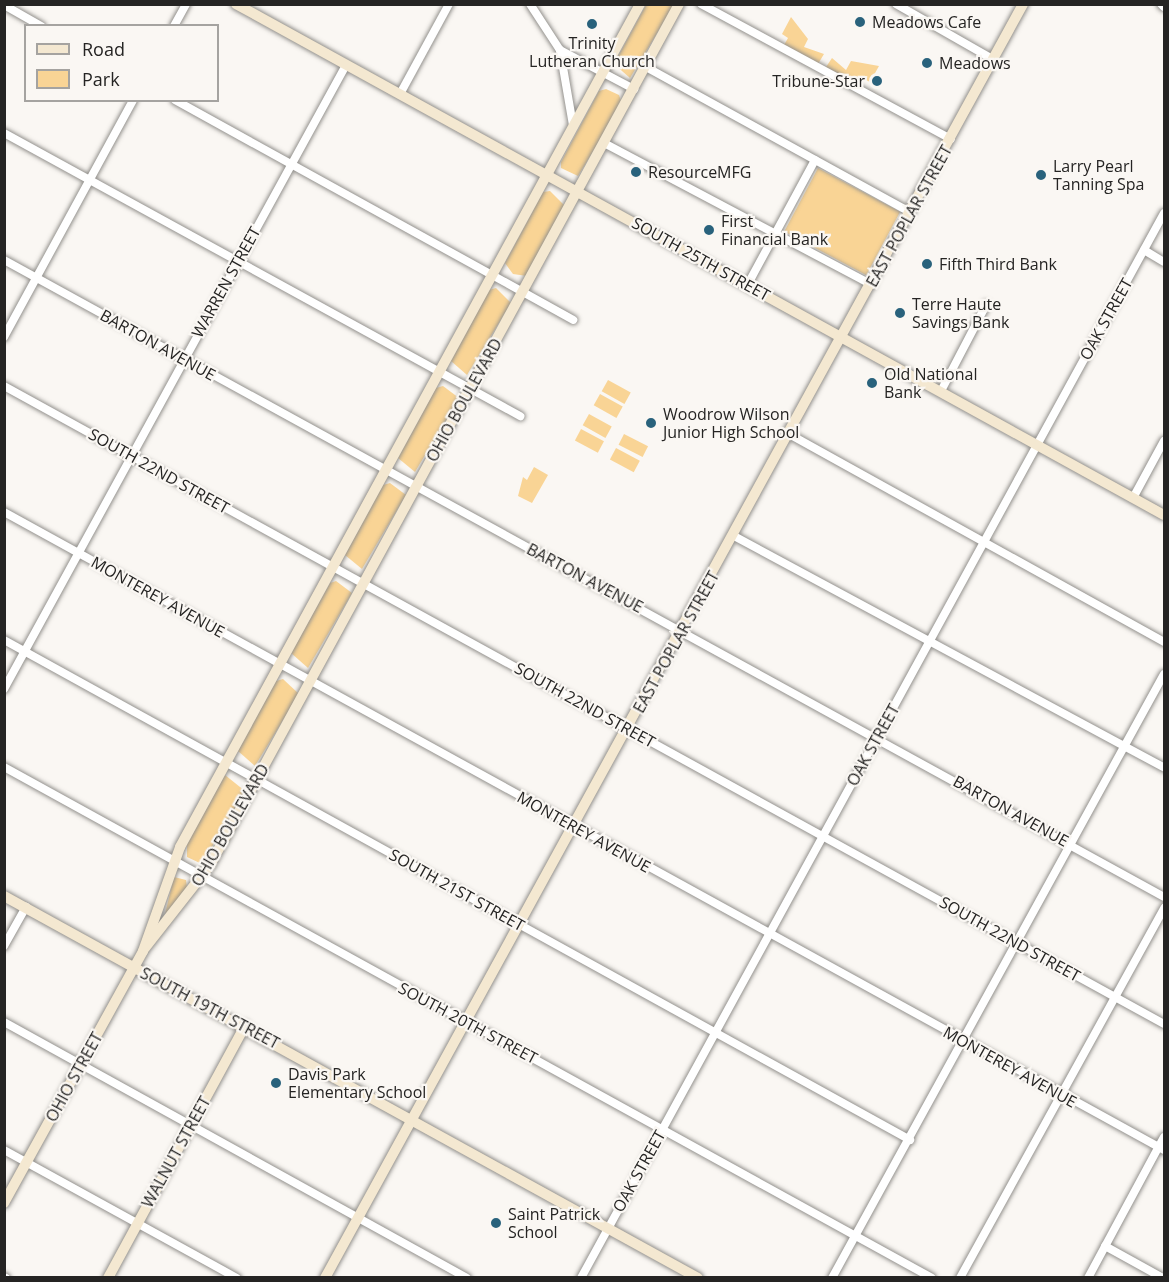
<!DOCTYPE html>
<style>
body{margin:0}
#map{position:relative;width:1169px;height:1282px;overflow:hidden;background:#faf7f3;font-family:"Open Sans",sans-serif}
div>[style]{position:absolute}
[style*='--x']{left:calc(var(--x)*1px);top:calc(var(--y)*1px);width:calc(var(--w)*1px);rotate:calc(var(--a)*1deg)}
.green>*{inset:0;background:#f9d495;transform-origin:0 0}
.roads{filter:drop-shadow(0 0 2px #93918d) drop-shadow(0 0 2px #93918d)}
.street>*{height:8px;margin:-4px;padding:0 4px;transform-origin:4px;border-radius:4px;background:#fff}
.secondary>*{height:10px;margin:-5px;padding:0 5px;transform-origin:5px;border-radius:5px;background:#f4e8d1}
.dots>*{width:16px;height:16px;translate:-50% -50%;box-sizing:border-box;border:3px solid #faf7f3;border-radius:50%}
span{translate:-50% -50%;white-space:nowrap;text-align:center;line-height:1.15;-webkit-text-stroke:4.5px #faf7f3;paint-order:stroke}
.poi-label{font-size:16px;color:#252423}
.left{translate:0 -50%;text-align:left}
.right{translate:-100% -50%;text-align:right}
.street-label{font-size:16px;color:#252423}
.frame{position:absolute;inset:0;border:6px solid #252423;pointer-events:none}
.legend{position:absolute;left:24px;top:24px;width:195px;height:78px;box-sizing:border-box;background:#faf7f3;border:2px solid #a5a3a0;margin:0;padding:8px 10px;list-style:none;font-size:18px;color:#252423}
.legend li{display:flex;align-items:center;gap:12px;height:30px}
.legend b{width:30px;border:2px solid #a5a3a0}
</style>
<div id="map">
<div class="green">
<i style="clip-path:polygon(646px 5px,674px 5px,630px 78px,614px 64px)"></i>
<i style="clip-path:polygon(791px 17px,808px 39px,804px 47px,824px 54px,818px 64px,784px 45px,788px 38px,782px 34px)"></i>
<i style="clip-path:polygon(832px 58px,846px 70px,851px 61px,879px 66px,870px 82px,864px 79px,860px 85px,826px 67px)"></i>
<i style="clip-path:polygon(606px 89px,619px 95px,622px 104px,578px 176px,561px 168px,561px 162px,599px 91px)"></i>
<i style="left:818px;top:168px;width:93px;height:72px;rotate:28deg"></i>
<i style="clip-path:polygon(550px 191px,565px 206px,527px 276px,513px 274px,505px 263px,543px 192px)"></i>
<i style="clip-path:polygon(496px 288px,511px 303px,467px 375px,451px 361px,489px 290px)"></i>
<i style="left:608px;top:380px;width:26px;height:13px;rotate:29deg"></i>
<i style="clip-path:polygon(443px 386px,459px 398px,415px 472px,398px 458px,436px 388px)"></i>
<i style="left:600px;top:394px;width:26px;height:13px;rotate:29deg"></i>
<i style="left:589px;top:414px;width:26px;height:13px;rotate:29deg"></i>
<i style="left:581px;top:429px;width:26px;height:13px;rotate:28deg"></i>
<i style="left:624px;top:434px;width:27px;height:12px;rotate:27deg"></i>
<i style="left:616px;top:448px;width:27px;height:13px;rotate:28deg"></i>
<i style="clip-path:polygon(534px 467px,548px 475px,532px 503px,518px 496px,523px 477px,527px 480px)"></i>
<i style="clip-path:polygon(390px 483px,406px 495px,362px 569px,345px 555px,383px 485px)"></i>
<i style="clip-path:polygon(336px 581px,352px 593px,308px 668px,291px 653px,330px 583px)"></i>
<i style="clip-path:polygon(283px 679px,299px 694px,255px 766px,238px 751px,276px 681px)"></i>
<i style="clip-path:polygon(225px 775px,245px 791px,202px 864px,187px 857px,187px 844px)"></i>
<i style="clip-path:polygon(174px 877px,186px 880px,187px 888px,165px 914px)"></i>
</div>
<div class="roads">
<div class="street">
<i style="--x:530;--y:4;--w:55;--a:56.9"></i>
<i style="--x:560;--y:50;--w:76;--a:80.2"></i>
<i style="--x:701;--y:4;--w:284;--a:28.4"></i>
<i style="--x:896;--y:4;--w:113;--a:29.7"></i>
<i style="--x:1161;--y:4;--w:4;--a:45"></i>
<i style="--x:4;--y:5;--w:43;--a:29.6"></i>
<i style="--x:174;--y:26;--w:25;--a:-61"></i>
<i style="--x:560;--y:50;--w:84;--a:27.8"></i>
<i style="--x:646;--y:67;--w:301;--a:28.8"></i>
<i style="--x:400;--y:94;--w:102;--a:-61.4"></i>
<i style="--x:175;--y:100;--w:455;--a:28.9"></i>
<i style="--x:4;--y:133;--w:589;--a:28.74"></i>
<i style="--x:604;--y:143;--w:303;--a:27.9"></i>
<i style="--x:1144;--y:250;--w:23;--a:31"></i>
<i style="--x:4;--y:260;--w:1323;--a:28.77"></i>
<i style="--x:748;--y:284;--w:141;--a:-61.6"></i>
<i style="--x:4;--y:337;--w:270;--a:-61.4"></i>
<i style="--x:4;--y:386;--w:1324;--a:28.81"></i>
<i style="--x:941;--y:391;--w:97;--a:-62.4"></i>
<i style="--x:789;--y:434;--w:429;--a:29"></i>
<i style="--x:1133;--y:498;--w:65;--a:-61.5"></i>
<i style="--x:4;--y:512;--w:1324;--a:28.81"></i>
<i style="--x:734;--y:536;--w:489;--a:28.3"></i>
<i style="--x:4;--y:640;--w:1035;--a:28.89"></i>
<i style="--x:4;--y:689;--w:712;--a:-61.27"></i>
<i style="--x:4;--y:767;--w:1059;--a:28.84"></i>
<i style="--x:4;--y:946;--w:45;--a:-60.6"></i>
<i style="--x:4;--y:1022;--w:529;--a:28.94"></i>
<i style="--x:4;--y:1150;--w:266;--a:28.8"></i>
<i style="--x:1105;--y:1246;--w:66;--a:28.9"></i>
<i style="--x:4;--y:1277;--w:2;--a:27"></i>
<i style="--x:581;--y:1278;--w:1214;--a:-61.3"></i>
<i style="--x:832;--y:1278;--w:689;--a:-61.2"></i>
<i style="--x:960;--y:1278;--w:423;--a:-61.1"></i>
<i style="--x:1088;--y:1278;--w:160;--a:-61.7"></i>
</div>
<div class="secondary">
<i style="--x:236;--y:4;--w:1059;--a:28.84"></i>
<i style="--x:4;--y:896;--w:792;--a:28.83"></i>
<i style="--x:145;--y:948;--w:105;--a:-51.9"></i>
<i style="--x:210;--y:865;--w:980;--a:-61.42"></i>
<i style="--x:4;--y:1203;--w:288;--a:-61.1"></i>
<i style="--x:143;--y:951;--w:110;--a:-70.4"></i>
<i style="--x:180;--y:847;--w:960;--a:-61.38"></i>
<i style="--x:108;--y:1278;--w:287;--a:-61.5"></i>
<i style="--x:325;--y:1278;--w:1453;--a:-61.28"></i>
</div>
</div>
<div class="dots">
<i style="left:860px;top:22px;background:#29627c"></i>
<i style="left:592px;top:24px;background:#29627c"></i>
<i style="left:927px;top:63px;background:#29627c"></i>
<i style="left:877px;top:81px;background:#29627c"></i>
<i style="left:636px;top:172px;background:#29627c"></i>
<i style="left:1041px;top:175px;background:#29627c"></i>
<i style="left:709px;top:230px;background:#29627c"></i>
<i style="left:927px;top:264px;background:#29627c"></i>
<i style="left:900px;top:313px;background:#29627c"></i>
<i style="left:872px;top:383px;background:#29627c"></i>
<i style="left:651px;top:423px;background:#29627c"></i>
<i style="left:276px;top:1083px;background:#29627c"></i>
<i style="left:496px;top:1223px;background:#29627c"></i>
</div>
<div class="poi-label">
<span class="left" style="left:872px;top:22px">Meadows Cafe</span>
<span style="left:592px;top:52px">Trinity<br>Lutheran Church</span>
<span class="left" style="left:939px;top:63px">Meadows</span>
<span class="right" style="left:865px;top:81px">Tribune-Star</span>
<span class="left" style="left:1053px;top:175px">Larry Pearl<br>Tanning Spa</span>
<span class="left" style="left:648px;top:172px">ResourceMFG</span>
<span class="left" style="left:721px;top:230px">First<br>Financial Bank</span>
<span class="left" style="left:939px;top:264px">Fifth Third Bank</span>
<span class="left" style="left:912px;top:313px">Terre Haute<br>Savings Bank</span>
<span class="left" style="left:884px;top:383px">Old National<br>Bank</span>
<span class="left" style="left:663px;top:423px">Woodrow Wilson<br>Junior High School</span>
<span class="left" style="left:288px;top:1083px">Davis Park<br>Elementary School</span>
<span class="left" style="left:508px;top:1223px">Saint Patrick<br>School</span>
</div>
<div class="street-label">
<span style="left:909px;top:216px;rotate:-61deg">EAST POPLAR STREET</span>
<span style="left:701px;top:259px;rotate:29deg">SOUTH 25TH STREET</span>
<span style="left:226px;top:282px;rotate:-61deg">WARREN STREET</span>
<span style="left:1106px;top:319px;rotate:-61deg">OAK STREET</span>
<span style="left:158px;top:345px;rotate:29deg">BARTON AVENUE</span>
<span style="left:464px;top:400px;rotate:-61deg">OHIO BOULEVARD</span>
<span style="left:159px;top:471px;rotate:29deg">SOUTH 22ND STREET</span>
<span style="left:585px;top:578px;rotate:28deg">BARTON AVENUE</span>
<span style="left:158px;top:597px;rotate:29deg">MONTEREY AVENUE</span>
<span style="left:676px;top:642px;rotate:-61deg">EAST POPLAR STREET</span>
<span style="left:585px;top:705px;rotate:29deg">SOUTH 22ND STREET</span>
<span style="left:873px;top:745px;rotate:-61deg">OAK STREET</span>
<span style="left:1011px;top:811px;rotate:29deg">BARTON AVENUE</span>
<span style="left:230px;top:825px;rotate:-60deg">OHIO BOULEVARD</span>
<span style="left:584px;top:832px;rotate:29deg">MONTEREY AVENUE</span>
<span style="left:457px;top:890px;rotate:29deg">SOUTH 21ST STREET</span>
<span style="left:1010px;top:939px;rotate:29deg">SOUTH 22ND STREET</span>
<span style="left:210px;top:1008px;rotate:28deg">SOUTH 19TH STREET</span>
<span style="left:468px;top:1023px;rotate:28deg">SOUTH 20TH STREET</span>
<span style="left:1010px;top:1067px;rotate:29deg">MONTEREY AVENUE</span>
<span style="left:74px;top:1077px;rotate:-61deg">OHIO STREET</span>
<span style="left:176px;top:1152px;rotate:-61deg">WALNUT STREET</span>
<span style="left:639px;top:1171px;rotate:-61deg">OAK STREET</span>
</div>
<div class="frame"></div>
<ul class="legend">
<li><b style="height:8px;background:#f4e8d1"></b>Road</li>
<li><b style="height:16px;background:#f9d495"></b>Park</li>
</ul>
</div>
